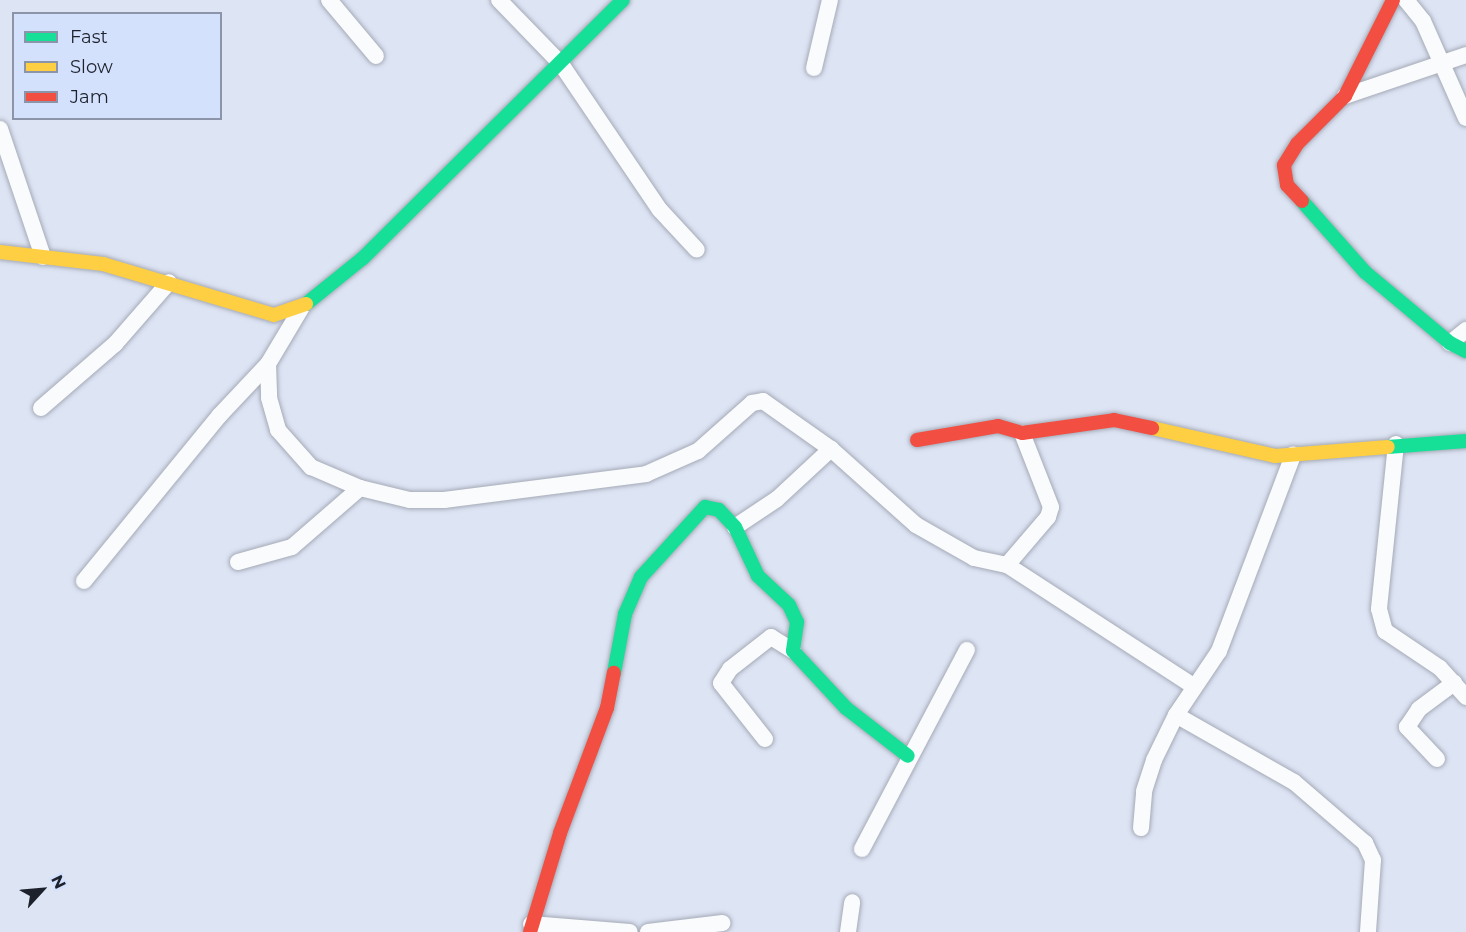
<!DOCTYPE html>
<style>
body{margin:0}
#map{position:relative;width:1466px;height:932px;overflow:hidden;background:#dde4f4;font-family:Montserrat,sans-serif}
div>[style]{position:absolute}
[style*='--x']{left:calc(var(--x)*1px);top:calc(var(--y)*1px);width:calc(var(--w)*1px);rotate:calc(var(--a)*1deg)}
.roads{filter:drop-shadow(0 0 2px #a5aab6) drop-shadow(0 0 2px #a5aab6)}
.street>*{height:16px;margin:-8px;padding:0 8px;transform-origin:8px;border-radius:8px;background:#fafbfd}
.fast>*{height:14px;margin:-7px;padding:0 7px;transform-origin:7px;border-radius:7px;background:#16e098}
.slow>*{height:14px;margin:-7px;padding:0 7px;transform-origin:7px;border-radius:7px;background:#ffcf43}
.jam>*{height:14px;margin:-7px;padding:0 7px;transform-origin:7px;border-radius:7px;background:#f24e42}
span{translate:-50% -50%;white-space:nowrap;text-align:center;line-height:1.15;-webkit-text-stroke:4.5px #d4e1fd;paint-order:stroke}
.legend{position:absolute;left:12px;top:12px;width:210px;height:108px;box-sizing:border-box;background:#d4e1fd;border:2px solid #8b94a9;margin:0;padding:8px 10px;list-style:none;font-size:18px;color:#1d212b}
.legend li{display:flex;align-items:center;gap:12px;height:30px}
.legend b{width:30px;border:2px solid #8b94a9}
.north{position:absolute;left:12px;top:860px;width:60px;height:60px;-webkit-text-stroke:4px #d4e1fd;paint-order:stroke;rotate:64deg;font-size:16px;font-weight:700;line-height:24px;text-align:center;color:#1d212b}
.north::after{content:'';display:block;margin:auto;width:21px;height:27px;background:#1d212b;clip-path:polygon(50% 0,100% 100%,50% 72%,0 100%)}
</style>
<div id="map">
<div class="roads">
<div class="street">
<i style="--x:329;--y:0;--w:73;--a:50"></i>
<i style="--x:499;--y:0;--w:89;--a:45.9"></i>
<i style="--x:561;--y:64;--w:176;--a:55.9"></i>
<i style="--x:660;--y:210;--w:54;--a:47.2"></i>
<i style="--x:1406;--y:0;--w:27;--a:51"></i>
<i style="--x:1423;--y:21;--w:106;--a:66.1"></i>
<i style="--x:814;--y:68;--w:70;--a:-76.8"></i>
<i style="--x:1345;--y:96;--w:128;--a:-18.7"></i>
<i style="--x:0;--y:129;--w:135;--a:71.4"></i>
<i style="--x:302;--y:307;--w:66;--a:120.8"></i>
<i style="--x:268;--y:364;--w:34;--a:88"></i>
<i style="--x:269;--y:398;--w:33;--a:74"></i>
<i style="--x:278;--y:430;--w:50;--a:48.3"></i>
<i style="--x:311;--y:467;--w:53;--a:23.2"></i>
<i style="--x:360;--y:488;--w:51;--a:13.5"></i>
<i style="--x:410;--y:500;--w:34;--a:0"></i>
<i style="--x:444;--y:500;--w:204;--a:-7.3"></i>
<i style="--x:646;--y:474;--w:57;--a:-23.9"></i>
<i style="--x:698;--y:451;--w:72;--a:-41.6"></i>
<i style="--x:752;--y:403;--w:11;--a:-10"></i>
<i style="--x:763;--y:401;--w:83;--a:35.2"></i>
<i style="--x:1450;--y:343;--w:21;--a:-39"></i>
<i style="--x:41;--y:408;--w:98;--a:-40.9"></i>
<i style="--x:115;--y:344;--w:82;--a:-48.9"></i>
<i style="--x:1396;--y:444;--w:166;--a:95.9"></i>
<i style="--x:1379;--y:609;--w:23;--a:75"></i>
<i style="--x:1385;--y:631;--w:66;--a:33.9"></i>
<i style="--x:1440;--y:668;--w:39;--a:48"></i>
<i style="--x:735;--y:527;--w:50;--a:-33.7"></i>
<i style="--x:777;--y:499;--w:74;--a:-42.8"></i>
<i style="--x:831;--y:449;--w:114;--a:41.8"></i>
<i style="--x:916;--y:525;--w:67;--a:29.6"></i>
<i style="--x:974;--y:558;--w:34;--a:12"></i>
<i style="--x:1007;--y:565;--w:63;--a:-49.5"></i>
<i style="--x:1048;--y:517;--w:10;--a:-73"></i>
<i style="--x:1051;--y:507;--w:79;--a:-111.4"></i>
<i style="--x:238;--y:562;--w:56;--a:-15.5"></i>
<i style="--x:292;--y:547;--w:90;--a:-40.9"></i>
<i style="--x:1007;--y:565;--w:222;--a:33"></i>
<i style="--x:84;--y:581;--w:213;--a:-50.7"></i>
<i style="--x:219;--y:416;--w:71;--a:-46.7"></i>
<i style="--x:1176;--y:715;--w:136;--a:29.6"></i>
<i style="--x:1294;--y:782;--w:94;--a:40.7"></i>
<i style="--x:1365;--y:843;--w:19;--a:65"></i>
<i style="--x:1373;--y:860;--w:72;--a:94"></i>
<i style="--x:765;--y:739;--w:71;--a:-128.2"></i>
<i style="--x:721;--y:683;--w:17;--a:-57"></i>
<i style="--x:730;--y:669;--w:52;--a:-38"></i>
<i style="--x:771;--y:637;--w:26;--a:32"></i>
<i style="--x:1437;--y:759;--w:44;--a:-133.2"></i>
<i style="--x:1407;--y:727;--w:22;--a:-56"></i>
<i style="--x:1419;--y:709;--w:44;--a:-36.6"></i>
<i style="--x:1141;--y:828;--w:37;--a:-85"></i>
<i style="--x:1144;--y:791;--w:33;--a:-72"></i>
<i style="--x:1154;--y:760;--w:50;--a:-63.9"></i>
<i style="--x:1176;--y:715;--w:77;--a:-56.1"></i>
<i style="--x:1219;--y:651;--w:210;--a:-69.3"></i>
<i style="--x:862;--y:849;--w:225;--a:-62.2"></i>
<i style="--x:531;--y:924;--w:99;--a:4.6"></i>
<i style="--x:648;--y:932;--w:75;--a:-6.9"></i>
<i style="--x:848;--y:932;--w:30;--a:-82"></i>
</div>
<div class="fast">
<i style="--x:1302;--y:201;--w:95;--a:48.4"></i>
<i style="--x:1365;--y:272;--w:111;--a:39.9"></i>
<i style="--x:1450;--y:343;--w:18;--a:27"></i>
<i style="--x:306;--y:304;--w:73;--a:-38.9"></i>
<i style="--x:363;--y:258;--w:366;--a:-44.8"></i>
<i style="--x:1388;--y:447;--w:78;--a:-4.4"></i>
<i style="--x:614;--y:673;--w:60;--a:-79.4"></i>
<i style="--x:625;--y:614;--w:40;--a:-66.6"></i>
<i style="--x:641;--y:577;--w:95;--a:-47.6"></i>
<i style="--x:705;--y:507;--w:14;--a:12"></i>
<i style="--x:719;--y:510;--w:23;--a:47"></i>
<i style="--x:735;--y:527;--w:54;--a:64.9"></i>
<i style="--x:758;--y:576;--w:42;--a:43.1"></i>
<i style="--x:789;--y:605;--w:19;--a:65"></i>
<i style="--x:797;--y:622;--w:29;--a:98"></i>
<i style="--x:793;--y:651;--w:78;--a:47.1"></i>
<i style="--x:846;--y:708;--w:78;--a:37.7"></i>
</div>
<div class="slow">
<i style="--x:0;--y:252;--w:104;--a:6.6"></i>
<i style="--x:103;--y:264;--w:178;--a:16.6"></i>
<i style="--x:274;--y:315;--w:34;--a:-19"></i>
<i style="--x:1152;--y:428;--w:126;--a:12.8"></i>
<i style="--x:1275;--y:456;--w:113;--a:-4.6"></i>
</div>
<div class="jam">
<i style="--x:1302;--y:201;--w:22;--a:-133"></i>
<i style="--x:1287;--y:185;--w:20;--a:-99"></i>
<i style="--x:1284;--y:165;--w:25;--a:-58"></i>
<i style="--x:1297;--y:144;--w:68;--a:-45"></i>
<i style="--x:1345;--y:96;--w:107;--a:-63.4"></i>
<i style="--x:917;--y:440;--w:82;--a:-9.8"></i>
<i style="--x:998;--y:426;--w:25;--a:16"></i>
<i style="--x:1022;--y:433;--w:93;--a:-8"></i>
<i style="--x:1114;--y:420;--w:39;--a:12"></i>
<i style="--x:530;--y:932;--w:103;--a:-73.1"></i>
<i style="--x:560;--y:833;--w:134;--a:-69.4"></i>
<i style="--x:607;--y:708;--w:36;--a:-79"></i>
</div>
</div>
<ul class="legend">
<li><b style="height:8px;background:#16e098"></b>Fast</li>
<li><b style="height:8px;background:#ffcf43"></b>Slow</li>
<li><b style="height:8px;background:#f24e42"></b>Jam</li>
</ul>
<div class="north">N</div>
</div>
